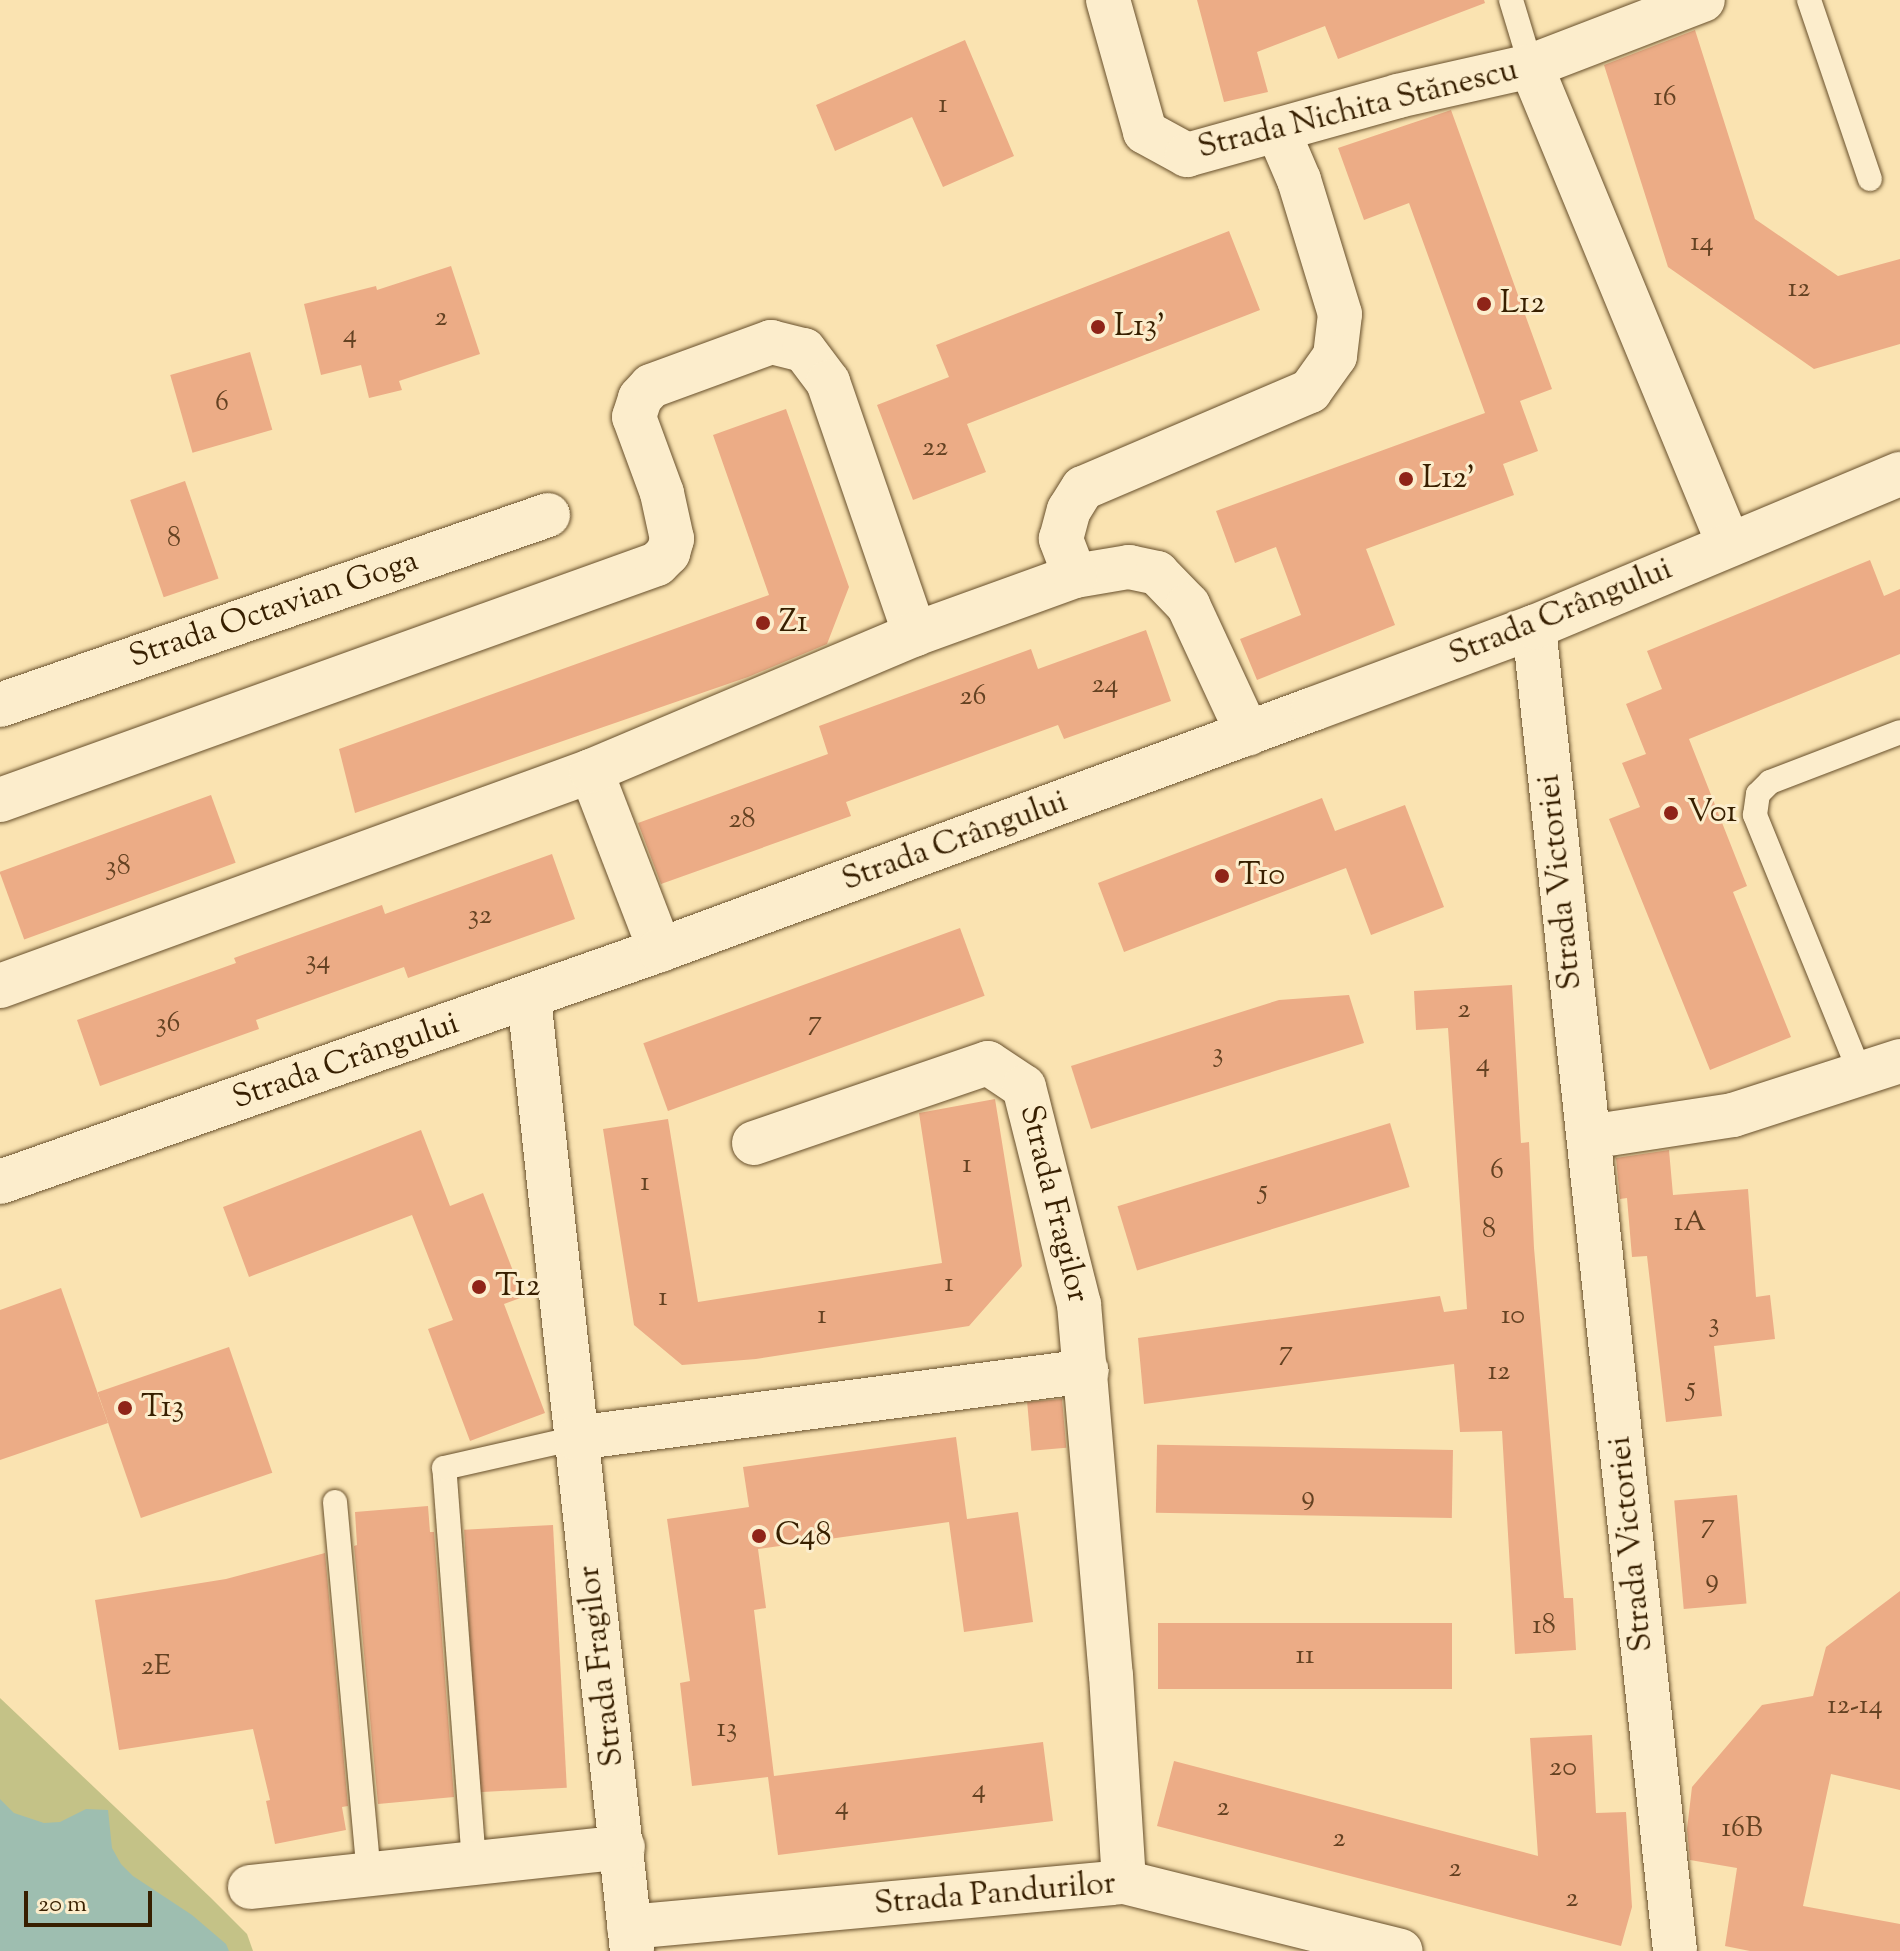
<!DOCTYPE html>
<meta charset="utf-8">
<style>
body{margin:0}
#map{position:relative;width:1900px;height:1951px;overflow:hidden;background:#fae3b1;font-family:"Sorts Mill Goudy",serif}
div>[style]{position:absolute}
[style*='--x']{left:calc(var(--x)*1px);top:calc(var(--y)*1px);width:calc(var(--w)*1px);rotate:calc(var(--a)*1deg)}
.green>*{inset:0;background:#c4c287}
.water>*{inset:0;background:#9ebeb0}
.building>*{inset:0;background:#ecac86;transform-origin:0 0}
.roads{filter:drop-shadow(0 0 2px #68502c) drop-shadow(0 0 2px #68502c)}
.service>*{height:24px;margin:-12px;padding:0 12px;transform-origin:12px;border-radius:12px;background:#fcedcc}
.minor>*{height:44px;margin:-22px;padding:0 22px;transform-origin:22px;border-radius:22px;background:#fcedcc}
.secondary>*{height:44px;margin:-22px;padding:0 22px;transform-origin:22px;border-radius:22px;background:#fcedcc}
.dots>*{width:22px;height:22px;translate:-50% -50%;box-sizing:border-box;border:4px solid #fcedcc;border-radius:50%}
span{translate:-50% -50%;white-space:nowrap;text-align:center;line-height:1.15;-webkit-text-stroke:6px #fcedcc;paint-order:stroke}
.number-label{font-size:28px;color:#644222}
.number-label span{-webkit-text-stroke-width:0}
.street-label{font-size:32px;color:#371f00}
.poi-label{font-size:32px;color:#371f00}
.left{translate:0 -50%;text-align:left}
.scale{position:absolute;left:24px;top:1891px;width:128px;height:36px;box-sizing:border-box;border:4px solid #371f00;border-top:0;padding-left:10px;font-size:24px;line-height:28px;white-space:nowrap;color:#371f00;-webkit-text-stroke:6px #fcedcc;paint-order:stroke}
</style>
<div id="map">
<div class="green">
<i style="clip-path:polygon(0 1698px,211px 1898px,247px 1934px,253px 1951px,0 1951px)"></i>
</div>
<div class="water">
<i style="clip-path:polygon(0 1799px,14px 1813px,44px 1823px,60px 1822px,86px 1809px,108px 1810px,112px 1848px,121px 1864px,133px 1876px,192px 1915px,226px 1944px,229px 1951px,0 1951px)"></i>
</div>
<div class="building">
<i style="clip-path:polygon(1197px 0,1484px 0,1485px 3px,1338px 59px,1325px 26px,1257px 52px,1268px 92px,1224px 102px)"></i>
<i style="clip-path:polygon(1695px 30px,1755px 219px,1838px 276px,1900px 259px,1900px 344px,1814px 369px,1668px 267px,1604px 65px)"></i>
<i style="clip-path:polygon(965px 40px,1014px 156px,943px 187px,912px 117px,835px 151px,816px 105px)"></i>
<i style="clip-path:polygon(1451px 110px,1552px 389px,1520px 401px,1538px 451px,1503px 464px,1514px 495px,1366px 549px,1395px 625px,1257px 680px,1240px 639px,1301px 615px,1276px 547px,1235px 563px,1216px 511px,1485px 413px,1409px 203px,1364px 220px,1338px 148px)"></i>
<i style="clip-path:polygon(1229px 231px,1260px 310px,967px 424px,986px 472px,913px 500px,877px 405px,949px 377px,936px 345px)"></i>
<i style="clip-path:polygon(451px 266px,480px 354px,399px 381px,402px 390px,369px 398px,361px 365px,321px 375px,304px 304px,376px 286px,377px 290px)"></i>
<i style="left:250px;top:352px;width:81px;height:83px;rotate:74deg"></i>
<i style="clip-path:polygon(786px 409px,849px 587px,827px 644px,748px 677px,355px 813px,339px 749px,769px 595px,713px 435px)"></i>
<i style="left:185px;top:481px;width:103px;height:58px;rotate:71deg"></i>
<i style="clip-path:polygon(1870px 560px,1884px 596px,1900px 589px,1900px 654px,1689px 739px,1747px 886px,1733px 892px,1791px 1037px,1710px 1070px,1609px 819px,1640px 807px,1622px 763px,1646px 754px,1626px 704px,1662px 689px,1647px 651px)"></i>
<i style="clip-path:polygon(1146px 630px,1171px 701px,1064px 739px,1058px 725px,846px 802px,851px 816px,661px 884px,638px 823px,828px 754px,819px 726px,1031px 649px,1038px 669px)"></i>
<i style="left:211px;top:795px;width:72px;height:225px;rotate:70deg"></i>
<i style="clip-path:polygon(1322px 798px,1335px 831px,1405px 805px,1444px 907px,1371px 935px,1346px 868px,1124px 952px,1098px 883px)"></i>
<i style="clip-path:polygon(552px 854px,575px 919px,408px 978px,404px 967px,256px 1020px,259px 1029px,100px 1086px,77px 1020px,236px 963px,234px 958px,382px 905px,385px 914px)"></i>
<i style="left:960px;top:928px;width:72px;height:337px;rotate:70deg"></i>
<i style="clip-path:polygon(1512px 985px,1521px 1143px,1529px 1142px,1534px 1248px,1564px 1598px,1573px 1598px,1576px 1650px,1515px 1654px,1502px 1431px,1460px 1432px,1454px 1364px,1144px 1404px,1138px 1338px,1440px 1296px,1444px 1312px,1467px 1309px,1448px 1028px,1416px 1030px,1414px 991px)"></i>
<i style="clip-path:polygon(1349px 995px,1364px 1043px,1091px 1129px,1071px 1066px,1279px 1000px)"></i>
<i style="clip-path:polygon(995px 1099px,1022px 1266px,969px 1326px,756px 1359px,682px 1365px,634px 1325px,603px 1129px,668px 1119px,698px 1302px,942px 1263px,919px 1113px)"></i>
<i style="left:1390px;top:1123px;width:67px;height:285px;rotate:73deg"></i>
<i style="clip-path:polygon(421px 1130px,450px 1206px,483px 1193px,523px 1297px,504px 1304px,545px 1413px,470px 1441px,428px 1329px,453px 1320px,412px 1215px,249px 1277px,223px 1207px)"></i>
<i style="clip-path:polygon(1669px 1150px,1673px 1195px,1748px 1189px,1756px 1297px,1770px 1295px,1775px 1339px,1714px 1346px,1722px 1416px,1666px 1422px,1647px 1256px,1632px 1257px,1627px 1198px,1620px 1199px,1616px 1158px)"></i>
<i style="clip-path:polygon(61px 1288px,108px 1423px,0 1460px,0 1310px)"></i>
<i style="left:229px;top:1347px;width:133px;height:139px;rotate:71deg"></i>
<i style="left:1062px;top:1399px;width:49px;height:35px;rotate:85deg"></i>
<i style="clip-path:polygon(956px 1437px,967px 1519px,1018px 1512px,1033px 1622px,964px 1632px,949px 1522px,758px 1549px,766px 1608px,754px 1610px,774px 1776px,1043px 1742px,1053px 1821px,778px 1855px,768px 1777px,692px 1786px,680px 1683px,690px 1681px,667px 1519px,749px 1507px,743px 1467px)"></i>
<i style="left:1453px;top:1450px;width:68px;height:296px;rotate:91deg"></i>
<i style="left:1737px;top:1495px;width:109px;height:63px;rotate:85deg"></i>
<i style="clip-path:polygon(428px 1506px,430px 1532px,434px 1532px,454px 1797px,378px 1804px,354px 1546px,357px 1545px,355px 1512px)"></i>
<i style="left:553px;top:1525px;width:263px;height:89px;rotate:87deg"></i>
<i style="clip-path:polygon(325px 1553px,348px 1806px,342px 1807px,346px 1830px,275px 1844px,266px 1801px,270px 1800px,253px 1729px,119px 1750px,95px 1600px,226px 1579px)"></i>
<i style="clip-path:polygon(1900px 1591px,1900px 1790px,1831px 1774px,1803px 1906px,1900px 1924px,1900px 1951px,1750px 1951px,1725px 1946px,1737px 1868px,1690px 1860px,1687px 1829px,1692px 1787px,1762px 1705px,1813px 1696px,1826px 1647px)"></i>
<i style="left:1158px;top:1623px;width:294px;height:66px"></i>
<i style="clip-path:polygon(1592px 1735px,1596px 1813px,1626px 1812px,1632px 1907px,1621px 1946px,1157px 1826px,1174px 1761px,1538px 1856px,1530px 1738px)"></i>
</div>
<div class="roads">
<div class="service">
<i style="--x:1511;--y:0;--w:69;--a:73.1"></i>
<i style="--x:1809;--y:0;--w:189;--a:71.2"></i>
<i style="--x:1861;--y:1075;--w:281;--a:-112.2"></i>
<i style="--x:1755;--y:815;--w:21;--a:-82"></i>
<i style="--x:1758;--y:794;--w:17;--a:-45"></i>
<i style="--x:1770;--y:782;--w:139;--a:-21"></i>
<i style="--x:335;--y:1502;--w:374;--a:84.8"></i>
<i style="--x:474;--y:1863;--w:396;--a:-94.3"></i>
<i style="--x:444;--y:1468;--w:135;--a:-12.8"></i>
</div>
<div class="minor">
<i style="--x:1108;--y:0;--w:137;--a:74.3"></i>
<i style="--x:1145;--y:132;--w:48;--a:28.7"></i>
<i style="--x:1187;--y:155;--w:219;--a:-15.6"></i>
<i style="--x:1398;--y:96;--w:136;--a:-12.7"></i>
<i style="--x:1531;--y:66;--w:518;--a:67.54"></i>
<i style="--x:1531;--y:66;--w:184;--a:-21"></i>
<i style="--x:1075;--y:576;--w:55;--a:-9.5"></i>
<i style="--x:1129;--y:567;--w:29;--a:12"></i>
<i style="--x:1157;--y:573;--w:45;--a:45.9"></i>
<i style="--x:1188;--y:605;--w:142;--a:65.1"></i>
<i style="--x:1534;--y:627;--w:1331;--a:83.92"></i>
<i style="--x:0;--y:705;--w:580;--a:-19.12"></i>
<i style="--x:591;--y:771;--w:192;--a:68.9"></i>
<i style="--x:0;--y:800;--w:698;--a:-19.76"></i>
<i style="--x:657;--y:564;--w:16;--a:-45"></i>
<i style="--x:668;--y:553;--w:15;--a:-74"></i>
<i style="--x:672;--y:539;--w:47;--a:-102.3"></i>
<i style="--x:662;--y:493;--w:81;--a:-110.2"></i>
<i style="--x:634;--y:417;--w:20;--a:-72"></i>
<i style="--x:640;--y:398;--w:16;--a:-47"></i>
<i style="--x:651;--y:386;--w:128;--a:-20.1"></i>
<i style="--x:771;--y:342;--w:34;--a:14"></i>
<i style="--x:804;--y:350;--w:40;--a:53"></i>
<i style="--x:828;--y:382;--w:267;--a:71"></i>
<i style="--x:0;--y:986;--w:629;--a:-19.99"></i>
<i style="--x:591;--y:771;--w:352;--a:-22.9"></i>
<i style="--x:915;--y:634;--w:170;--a:-19.9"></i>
<i style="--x:1075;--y:576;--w:40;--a:-111"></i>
<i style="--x:1061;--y:539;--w:30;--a:-75"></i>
<i style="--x:1069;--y:510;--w:26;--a:-58"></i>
<i style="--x:1083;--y:488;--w:247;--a:-23.1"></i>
<i style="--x:1310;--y:391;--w:43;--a:-54.5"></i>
<i style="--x:1335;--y:356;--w:42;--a:-83.2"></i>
<i style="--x:1340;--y:314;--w:140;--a:-107"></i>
<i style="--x:1299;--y:180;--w:53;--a:-113.2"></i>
<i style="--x:529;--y:998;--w:959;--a:83.83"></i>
<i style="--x:1589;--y:1137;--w:146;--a:-8.7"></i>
<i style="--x:1733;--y:1115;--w:176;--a:-17.9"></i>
<i style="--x:754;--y:1143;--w:247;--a:-18.9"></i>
<i style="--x:988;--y:1063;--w:43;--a:33.7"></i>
<i style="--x:1024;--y:1087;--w:224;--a:75.8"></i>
<i style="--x:1079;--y:1304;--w:372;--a:85.1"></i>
<i style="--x:1111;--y:1675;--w:207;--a:86.4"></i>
<i style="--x:576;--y:1438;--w:515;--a:-7.47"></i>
<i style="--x:250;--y:1887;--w:375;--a:-6.1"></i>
<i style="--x:629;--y:1927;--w:497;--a:-5.2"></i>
<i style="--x:1124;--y:1882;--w:285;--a:14"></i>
</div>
<div class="secondary">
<i style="--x:0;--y:1182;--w:700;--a:-19.37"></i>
<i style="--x:660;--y:950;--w:696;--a:-20.26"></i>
<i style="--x:1313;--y:709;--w:236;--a:-20.4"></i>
<i style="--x:1534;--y:627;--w:397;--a:-22.7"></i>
</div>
</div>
<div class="dots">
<i style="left:1484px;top:304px;background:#8f2418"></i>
<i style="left:1098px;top:327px;background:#8f2418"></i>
<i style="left:1406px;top:479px;background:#8f2418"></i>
<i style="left:763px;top:623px;background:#8f2418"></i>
<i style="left:1671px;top:813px;background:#8f2418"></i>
<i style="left:1222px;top:876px;background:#8f2418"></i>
<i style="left:479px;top:1287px;background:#8f2418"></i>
<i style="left:125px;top:1408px;background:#8f2418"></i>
<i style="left:759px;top:1536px;background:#8f2418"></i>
</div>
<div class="number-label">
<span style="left:1665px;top:98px">16</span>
<span style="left:943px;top:105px">1</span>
<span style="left:1702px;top:243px">14</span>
<span style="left:1799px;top:289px">12</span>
<span style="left:441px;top:318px">2</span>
<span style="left:350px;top:335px">4</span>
<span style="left:222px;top:403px">6</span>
<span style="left:935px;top:448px">22</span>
<span style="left:174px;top:539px">8</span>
<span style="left:1105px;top:685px">24</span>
<span style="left:973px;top:697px">26</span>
<span style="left:742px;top:820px">28</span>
<span style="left:118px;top:867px">38</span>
<span style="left:480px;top:916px">32</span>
<span style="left:318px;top:961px">34</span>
<span style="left:1464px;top:1010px">2</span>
<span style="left:815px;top:1022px">7</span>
<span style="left:168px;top:1024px">36</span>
<span style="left:1218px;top:1054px">3</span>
<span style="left:1483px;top:1064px">4</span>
<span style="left:967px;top:1165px">1</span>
<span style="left:1497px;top:1171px">6</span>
<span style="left:645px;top:1183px">1</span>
<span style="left:1263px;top:1191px">5</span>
<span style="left:1690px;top:1223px">1A</span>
<span style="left:1489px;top:1230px">8</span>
<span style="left:949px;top:1284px">1</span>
<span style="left:663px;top:1298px">1</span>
<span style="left:822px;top:1316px">1</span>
<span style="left:1513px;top:1316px">10</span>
<span style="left:1714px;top:1324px">3</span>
<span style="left:1286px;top:1352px">7</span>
<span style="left:1499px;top:1372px">12</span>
<span style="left:1691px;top:1388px">5</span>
<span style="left:1308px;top:1497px">9</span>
<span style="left:1708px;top:1525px">7</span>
<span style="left:1712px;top:1580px">9</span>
<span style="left:1544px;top:1626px">18</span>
<span style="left:1305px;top:1656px">11</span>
<span style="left:156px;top:1667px">2E</span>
<span style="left:1855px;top:1706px">12-14</span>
<span style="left:727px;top:1729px">13</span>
<span style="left:1563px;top:1768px">20</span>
<span style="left:979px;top:1790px">4</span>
<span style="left:842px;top:1807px">4</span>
<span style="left:1223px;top:1808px">2</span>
<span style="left:1742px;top:1829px">16B</span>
<span style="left:1339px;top:1839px">2</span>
<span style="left:1455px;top:1869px">2</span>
<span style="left:1572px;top:1899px">2</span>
</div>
<div class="street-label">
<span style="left:1358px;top:110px;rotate:-14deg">Strada Nichita Stănescu</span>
<span style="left:274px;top:610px;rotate:-19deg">Strada Octavian Goga</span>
<span style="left:1561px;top:613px;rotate:-22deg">Strada Crângului</span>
<span style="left:955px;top:842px;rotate:-20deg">Strada Crângului</span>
<span style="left:1561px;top:882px;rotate:-96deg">Strada Victoriei</span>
<span style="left:346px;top:1062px;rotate:-19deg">Strada Crângului</span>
<span style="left:1053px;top:1204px;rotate:76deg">Strada Fragilor</span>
<span style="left:1632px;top:1544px;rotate:-96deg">Strada Victoriei</span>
<span style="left:602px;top:1666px;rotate:-97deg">Strada Fragilor</span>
<span style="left:995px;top:1895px;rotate:-5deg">Strada Pandurilor</span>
</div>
<div class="poi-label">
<span class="left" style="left:1500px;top:304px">L12</span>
<span class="left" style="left:1114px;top:327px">L13'</span>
<span class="left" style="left:1422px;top:479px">L12'</span>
<span class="left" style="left:779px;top:623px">Z1</span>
<span class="left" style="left:1687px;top:813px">V01</span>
<span class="left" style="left:1238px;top:876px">T10</span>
<span class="left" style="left:495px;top:1287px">T12</span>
<span class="left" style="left:141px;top:1408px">T13</span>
<span class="left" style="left:775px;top:1536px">C48</span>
</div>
<div class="scale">20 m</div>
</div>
